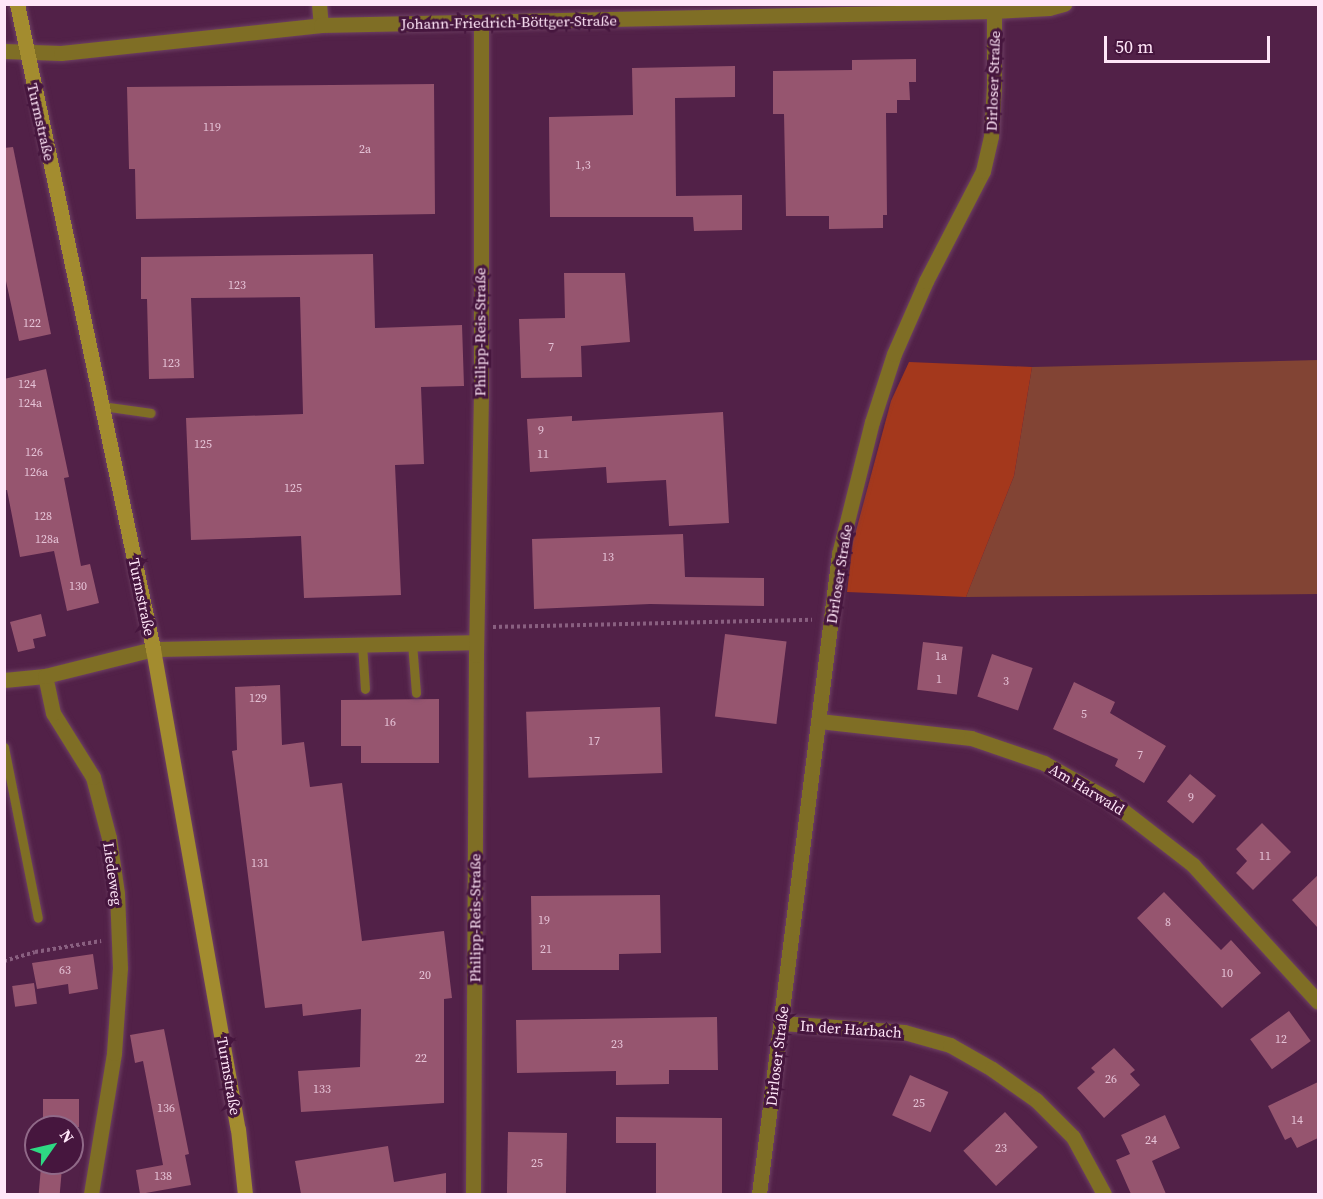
<!DOCTYPE html>
<meta charset="utf-8">
<style>
body{margin:0}
#map{position:relative;width:1323px;height:1199px;overflow:hidden;background:#522148;font-family:"Source Serif 4",serif}
div>[style]{position:absolute}
[style*='--x']{left:calc(var(--x)*1px);top:calc(var(--y)*1px);width:calc(var(--w)*1px);rotate:calc(var(--a)*1deg)}
.green>*{inset:0;background:#824434}
.forest>*{inset:0;background:#a4381c}
.building>*{inset:0;background:#96556f;transform-origin:0 0}
.path>*{height:4px;margin-top:-2px;transform-origin:0;background:repeating-linear-gradient(90deg,#895f80 0 3px,transparent 0 6px)}
.roads{filter:drop-shadow(0 0 2px #6e4164) drop-shadow(0 0 2px #6e4164)}
.service>*{height:9px;margin:-4.5px;padding:0 4.5px;transform-origin:4.5px;border-radius:4.5px;background:#7f6e25}
.minor>*{height:15px;margin:-7.5px;padding:0 7.5px;transform-origin:7.5px;border-radius:7.5px;background:#7f6e25}
.secondary>*{height:15px;margin:-7.5px;padding:0 7.5px;transform-origin:7.5px;border-radius:7.5px;background:#a38c2f}
span{translate:-50% -50%;white-space:nowrap;text-align:center;line-height:1.15;-webkit-text-stroke:6px #46163e;paint-order:stroke}
.number-label{font-size:12px;color:#e5c2d6}
.number-label span{-webkit-text-stroke-width:0}
.street-label{font-size:15px;color:#ffe6f8}
.frame{position:absolute;inset:0;border:6px solid #ffe6f8;pointer-events:none}
.north{position:absolute;left:24px;top:1115px;width:60px;height:60px;box-sizing:border-box;background:#46163e;border:2px solid #906988;border-radius:50%;rotate:56deg;font-size:16px;font-weight:700;line-height:24px;text-align:center;color:#ffe6f8}
.north::after{content:'';display:block;margin:auto;width:21px;height:27px;background:#2ed883;clip-path:polygon(50% 0,100% 100%,50% 72%,0 100%)}
.scale{position:absolute;left:1104px;top:36px;width:166px;height:27px;box-sizing:border-box;border:3px solid #ffe6f8;border-top:0;padding-left:8px;font-size:18px;line-height:21px;white-space:nowrap;color:#ffe6f8;-webkit-text-stroke:4px #46163e;paint-order:stroke}
</style>
<div id="map">
<div class="green">
<i style="clip-path:polygon(1318px 360px,1318px 594px,966px 597px,1014px 476px,1032px 367px)"></i>
</div>
<div class="forest">
<i style="clip-path:polygon(909px 362px,1032px 367px,1014px 476px,966px 597px,847px 592px,853px 542px,891px 401px)"></i>
</div>
<div class="building">
<i style="clip-path:polygon(916px 59px,916px 82px,909px 82px,910px 100px,897px 100px,897px 113px,886px 113px,887px 215px,883px 215px,883px 228px,829px 229px,829px 216px,786px 216px,784px 114px,773px 114px,773px 71px,852px 70px,852px 60px)"></i>
<i style="clip-path:polygon(735px 66px,735px 97px,675px 98px,676px 196px,742px 195px,742px 230px,694px 231px,693px 217px,550px 217px,549px 117px,633px 115px,632px 68px)"></i>
<i style="clip-path:polygon(434px 84px,435px 214px,136px 219px,135px 169px,129px 169px,127px 87px)"></i>
<i style="clip-path:polygon(13px 147px,51px 334px,19px 341px,4px 272px,4px 148px)"></i>
<i style="clip-path:polygon(373px 254px,375px 328px,462px 325px,464px 386px,421px 387px,424px 464px,395px 465px,401px 595px,304px 598px,301px 536px,191px 540px,186px 418px,303px 414px,300px 297px,191px 298px,194px 378px,149px 379px,147px 299px,141px 299px,141px 257px)"></i>
<i style="clip-path:polygon(564px 273px,625px 273px,630px 342px,581px 346px,582px 377px,521px 378px,519px 319px,565px 318px)"></i>
<i style="clip-path:polygon(46px 369px,69px 477px,64px 478px,81px 566px,90px 564px,99px 603px,67px 611px,54px 551px,20px 557px,7px 490px,4px 490px,4px 379px)"></i>
<i style="clip-path:polygon(723px 412px,729px 523px,669px 526px,666px 480px,607px 483px,606px 467px,530px 472px,527px 419px,572px 416px,572px 421px)"></i>
<i style="clip-path:polygon(683px 534px,685px 577px,764px 578px,764px 606px,650px 604px,534px 609px,532px 539px)"></i>
<i style="clip-path:polygon(41px 614px,46px 636px,33px 639px,35px 648px,18px 652px,10px 622px)"></i>
<i style="left:725px;top:634px;width:62px;height:83px;rotate:7deg"></i>
<i style="left:923px;top:642px;width:40px;height:48px;rotate:7deg"></i>
<i style="left:992px;top:654px;width:43px;height:45px;rotate:19deg"></i>
<i style="clip-path:polygon(1074px 682px,1115px 702px,1110px 713px,1166px 746px,1144px 783px,1115px 766px,1118px 759px,1053px 729px)"></i>
<i style="clip-path:polygon(280px 685px,282px 745px,304px 742px,310px 787px,342px 783px,362px 941px,444px 931px,452px 998px,444px 999px,444px 1103px,301px 1112px,298px 1071px,360px 1067px,361px 1009px,303px 1016px,302px 1004px,265px 1008px,232px 751px,237px 750px,235px 687px)"></i>
<i style="clip-path:polygon(439px 699px,439px 763px,361px 763px,361px 746px,341px 746px,341px 700px)"></i>
<i style="left:660px;top:707px;width:66px;height:134px;rotate:88deg"></i>
<i style="left:1190px;top:774px;width:34px;height:36px;rotate:40deg"></i>
<i style="clip-path:polygon(1262px 823px,1291px 852px,1253px 890px,1236px 873px,1247px 861px,1236px 849px)"></i>
<i style="clip-path:polygon(1318px 875px,1318px 928px,1292px 900px)"></i>
<i style="clip-path:polygon(1164px 892px,1221px 950px,1231px 940px,1261px 973px,1222px 1008px,1137px 918px)"></i>
<i style="clip-path:polygon(660px 895px,661px 953px,619px 954px,619px 970px,532px 970px,531px 896px)"></i>
<i style="clip-path:polygon(93px 954px,98px 989px,69px 994px,68px 984px,37px 989px,32px 963px)"></i>
<i style="left:34px;top:983px;width:21px;height:22px;rotate:82deg"></i>
<i style="left:1289px;top:1011px;width:37px;height:48px;rotate:54deg"></i>
<i style="clip-path:polygon(717px 1017px,718px 1070px,669px 1070px,669px 1084px,616px 1085px,616px 1071px,517px 1073px,516px 1020px)"></i>
<i style="clip-path:polygon(164px 1029px,189px 1154px,185px 1155px,191px 1185px,140px 1194px,136px 1170px,163px 1165px,143px 1061px,135px 1063px,130px 1035px)"></i>
<i style="clip-path:polygon(1114px 1048px,1135px 1070px,1130px 1074px,1140px 1085px,1104px 1118px,1077px 1088px,1095px 1072px,1091px 1068px)"></i>
<i style="left:910px;top:1075px;width:42px;height:44px;rotate:24deg"></i>
<i style="clip-path:polygon(1318px 1082px,1318px 1138px,1297px 1148px,1291px 1137px,1285px 1140px,1268px 1106px)"></i>
<i style="left:43px;top:1099px;width:36px;height:28px"></i>
<i style="left:1005px;top:1112px;width:48px;height:57px;rotate:47deg"></i>
<i style="clip-path:polygon(1165px 1115px,1180px 1148px,1152px 1161px,1166px 1194px,1131px 1194px,1116px 1160px,1130px 1154px,1121px 1135px)"></i>
<i style="clip-path:polygon(616px 1117px,722px 1118px,722px 1194px,656px 1194px,656px 1143px,616px 1143px)"></i>
<i style="left:508px;top:1132px;width:59px;height:62px;rotate:1deg"></i>
<i style="clip-path:polygon(388px 1146px,394px 1182px,446px 1173px,446px 1194px,301px 1194px,295px 1161px)"></i>
<i style="left:41px;top:1167px;width:21px;height:27px;rotate:5deg"></i>
</div>
<div class="path">
<i style="--x:493;--y:627;--w:319;--a:-1.3"></i>
<i style="--x:4;--y:961;--w:32;--a:-16"></i>
<i style="--x:35;--y:952;--w:67;--a:-9.5"></i>
</div>
<div class="roads">
<div class="service">
<i style="--x:102;--y:406;--w:49;--a:8.1"></i>
<i style="--x:412;--y:643;--w:50;--a:85.4"></i>
<i style="--x:362;--y:644;--w:45;--a:86.2"></i>
<i style="--x:4;--y:747;--w:174;--a:78.8"></i>
</div>
<div class="minor">
<i style="--x:319;--y:4;--w:21;--a:85"></i>
<i style="--x:4;--y:51;--w:57;--a:2"></i>
<i style="--x:61;--y:53;--w:262;--a:-6.1"></i>
<i style="--x:321;--y:25;--w:673;--a:-1.19"></i>
<i style="--x:994;--y:11;--w:55;--a:-3.1"></i>
<i style="--x:1049;--y:8;--w:16;--a:-15"></i>
<i style="--x:4;--y:680;--w:41;--a:-5.6"></i>
<i style="--x:819;--y:721;--w:153;--a:6.4"></i>
<i style="--x:971;--y:738;--w:77;--a:18.9"></i>
<i style="--x:1044;--y:763;--w:73;--a:29.4"></i>
<i style="--x:1108;--y:799;--w:108;--a:37.8"></i>
<i style="--x:1193;--y:865;--w:185;--a:47.6"></i>
<i style="--x:782;--y:1023;--w:122;--a:4.2"></i>
<i style="--x:904;--y:1032;--w:48;--a:15.8"></i>
<i style="--x:950;--y:1045;--w:48;--a:29.7"></i>
<i style="--x:992;--y:1069;--w:54;--a:35.2"></i>
<i style="--x:1036;--y:1100;--w:52;--a:45"></i>
<i style="--x:1073;--y:1137;--w:65;--a:61.5"></i>
<i style="--x:91;--y:1194;--w:143;--a:-80.7"></i>
<i style="--x:114;--y:1053;--w:85;--a:-86"></i>
<i style="--x:120;--y:968;--w:75;--a:-92.3"></i>
<i style="--x:117;--y:893;--w:56;--a:-98.3"></i>
<i style="--x:109;--y:838;--w:63;--a:-104.7"></i>
<i style="--x:93;--y:777;--w:75;--a:-122"></i>
<i style="--x:53;--y:713;--w:38;--a:-102"></i>
<i style="--x:45;--y:676;--w:111;--a:-14"></i>
<i style="--x:153;--y:649;--w:323;--a:-1.2"></i>
<i style="--x:473;--y:1194;--w:539;--a:-89.68"></i>
<i style="--x:476;--y:655;--w:264;--a:-88.9"></i>
<i style="--x:481;--y:391;--w:368;--a:-90"></i>
<i style="--x:759;--y:1194;--w:645;--a:-82.87"></i>
<i style="--x:839;--y:554;--w:136;--a:-76"></i>
<i style="--x:872;--y:422;--w:71;--a:-72.1"></i>
<i style="--x:894;--y:354;--w:80;--a:-66.3"></i>
<i style="--x:926;--y:281;--w:124;--a:-62.6"></i>
<i style="--x:983;--y:171;--w:36;--a:-77"></i>
<i style="--x:991;--y:136;--w:51;--a:-86.6"></i>
<i style="--x:994;--y:85;--w:81;--a:-90"></i>
</div>
<div class="secondary">
<i style="--x:17;--y:4;--w:659;--a:78.09"></i>
<i style="--x:153;--y:649;--w:487;--a:80"></i>
<i style="--x:238;--y:1129;--w:65;--a:83.9"></i>
</div>
</div>
<div class="number-label">
<span style="left:212px;top:128px">119</span>
<span style="left:365px;top:150px">2a</span>
<span style="left:583px;top:166px">1,3</span>
<span style="left:237px;top:286px">123</span>
<span style="left:32px;top:324px">122</span>
<span style="left:551px;top:348px">7</span>
<span style="left:171px;top:364px">123</span>
<span style="left:27px;top:385px">124</span>
<span style="left:30px;top:404px">124a</span>
<span style="left:541px;top:431px">9</span>
<span style="left:203px;top:445px">125</span>
<span style="left:34px;top:453px">126</span>
<span style="left:543px;top:455px">11</span>
<span style="left:36px;top:473px">126a</span>
<span style="left:293px;top:489px">125</span>
<span style="left:43px;top:517px">128</span>
<span style="left:47px;top:540px">128a</span>
<span style="left:608px;top:558px">13</span>
<span style="left:78px;top:587px">130</span>
<span style="left:941px;top:657px">1a</span>
<span style="left:939px;top:680px">1</span>
<span style="left:1006px;top:682px">3</span>
<span style="left:258px;top:699px">129</span>
<span style="left:1084px;top:715px">5</span>
<span style="left:390px;top:723px">16</span>
<span style="left:594px;top:742px">17</span>
<span style="left:1140px;top:756px">7</span>
<span style="left:1191px;top:798px">9</span>
<span style="left:1265px;top:857px">11</span>
<span style="left:260px;top:864px">131</span>
<span style="left:544px;top:921px">19</span>
<span style="left:1168px;top:923px">8</span>
<span style="left:546px;top:950px">21</span>
<span style="left:65px;top:971px">63</span>
<span style="left:1227px;top:974px">10</span>
<span style="left:425px;top:976px">20</span>
<span style="left:1281px;top:1040px">12</span>
<span style="left:617px;top:1045px">23</span>
<span style="left:421px;top:1059px">22</span>
<span style="left:1111px;top:1080px">26</span>
<span style="left:322px;top:1090px">133</span>
<span style="left:919px;top:1104px">25</span>
<span style="left:166px;top:1109px">136</span>
<span style="left:1297px;top:1121px">14</span>
<span style="left:1151px;top:1141px">24</span>
<span style="left:1001px;top:1149px">23</span>
<span style="left:537px;top:1164px">25</span>
<span style="left:163px;top:1177px">138</span>
</div>
<div class="street-label">
<span style="left:509px;top:22px;rotate:-1deg">Johann-Friedrich-Böttger-Straße</span>
<span style="left:993px;top:81px;rotate:-88deg">Dirloser Straße</span>
<span style="left:41px;top:122px;rotate:77deg">Turmstraße</span>
<span style="left:480px;top:332px;rotate:-90deg">Philipp-Reis-Straße</span>
<span style="left:839px;top:574px;rotate:-81deg">Dirloser Straße</span>
<span style="left:142px;top:597px;rotate:78deg">Turmstraße</span>
<span style="left:1087px;top:789px;rotate:31deg">Am Harwald</span>
<span style="left:113px;top:874px;rotate:82deg">Liedeweg</span>
<span style="left:475px;top:918px;rotate:-90deg">Philipp-Reis-Straße</span>
<span style="left:851px;top:1029px;rotate:4deg">In der Harbach</span>
<span style="left:777px;top:1056px;rotate:-83deg">Dirloser Straße</span>
<span style="left:229px;top:1076px;rotate:80deg">Turmstraße</span>
</div>
<div class="frame"></div>
<div class="north">N</div>
<div class="scale">50 m</div>
</div>
